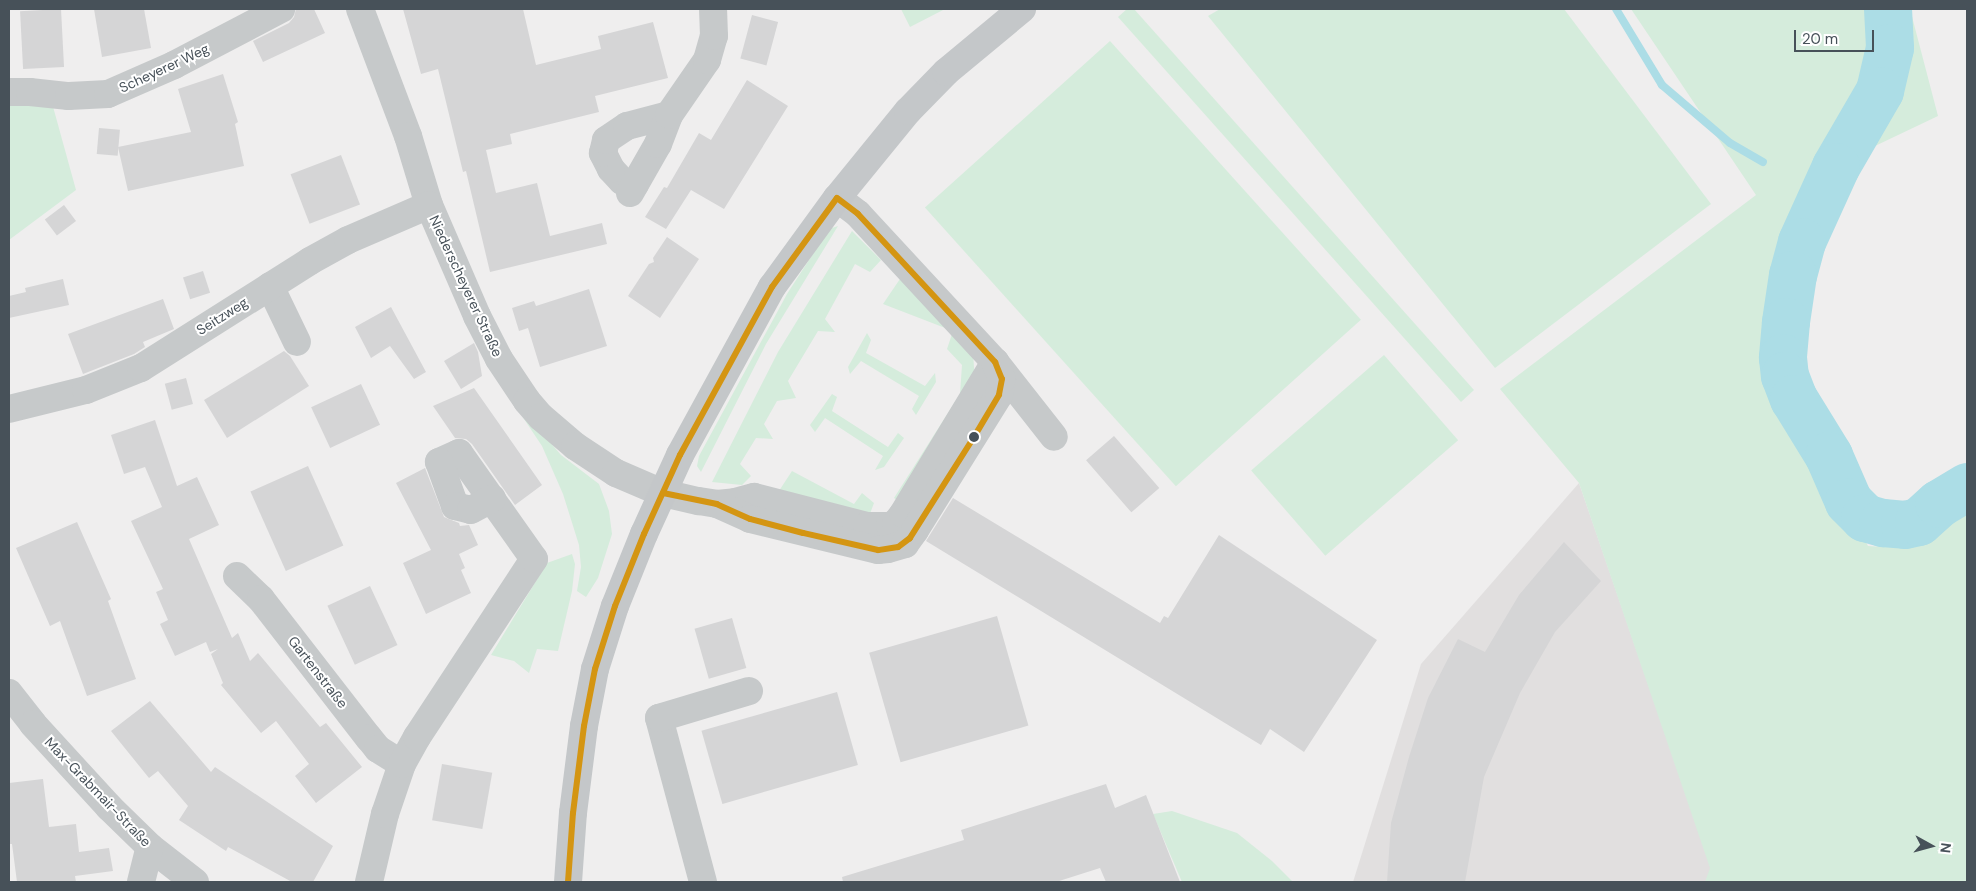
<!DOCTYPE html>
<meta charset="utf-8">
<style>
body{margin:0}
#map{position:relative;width:1976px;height:891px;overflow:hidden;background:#efeeee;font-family:"DM Sans",sans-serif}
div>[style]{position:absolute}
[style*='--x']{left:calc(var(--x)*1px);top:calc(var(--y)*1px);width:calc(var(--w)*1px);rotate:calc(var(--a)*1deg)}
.education>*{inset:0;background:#e1dfdf}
.green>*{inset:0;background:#d5ecdc;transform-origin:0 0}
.stream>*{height:8px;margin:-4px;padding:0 4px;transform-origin:4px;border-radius:4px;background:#acdde6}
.river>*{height:48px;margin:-24px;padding:0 24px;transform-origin:24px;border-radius:24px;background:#acdde6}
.building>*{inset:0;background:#d5d5d6;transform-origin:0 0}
.minor>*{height:28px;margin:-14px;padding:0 14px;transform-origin:14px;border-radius:14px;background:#c6c9ca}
.major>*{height:28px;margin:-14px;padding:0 14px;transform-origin:14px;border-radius:14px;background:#c4c7c9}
.bus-1>*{height:6px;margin:-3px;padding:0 3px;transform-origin:3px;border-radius:3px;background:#d49512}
.dots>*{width:14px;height:14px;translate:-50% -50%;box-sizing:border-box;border:2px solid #fff;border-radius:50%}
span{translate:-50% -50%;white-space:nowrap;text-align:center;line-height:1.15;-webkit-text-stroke:4px #fff;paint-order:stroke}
.street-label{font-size:14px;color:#475159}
.frame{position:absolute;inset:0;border:10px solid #475159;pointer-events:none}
.north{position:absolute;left:1906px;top:821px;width:50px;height:50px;-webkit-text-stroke:4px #fff;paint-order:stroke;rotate:97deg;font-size:14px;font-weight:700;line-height:20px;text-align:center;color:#475159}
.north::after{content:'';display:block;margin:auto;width:18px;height:22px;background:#475159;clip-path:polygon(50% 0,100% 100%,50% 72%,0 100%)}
.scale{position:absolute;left:1794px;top:30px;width:80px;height:22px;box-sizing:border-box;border:2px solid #475159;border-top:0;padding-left:6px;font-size:15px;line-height:18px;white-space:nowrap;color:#475159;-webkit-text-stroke:4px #fff;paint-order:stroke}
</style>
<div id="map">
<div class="education">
<i style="clip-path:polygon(1579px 483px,1716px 882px,1353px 882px,1421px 664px)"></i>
</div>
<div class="green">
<i style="clip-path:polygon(901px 9px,945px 9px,910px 27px)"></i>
<i style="clip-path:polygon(1127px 9px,1134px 9px,1474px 390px,1461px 402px,1118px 17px)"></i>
<i style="clip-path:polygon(1220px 9px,1564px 9px,1711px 204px,1495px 368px,1208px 16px)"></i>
<i style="clip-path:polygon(1631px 9px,1881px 9px,1886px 46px,1881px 78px,1798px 224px,1775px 297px,1767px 337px,1768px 367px,1799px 358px,1794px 399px,1811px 430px,1831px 493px,1838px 506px,1853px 518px,1868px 546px,1885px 547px,1897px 544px,1967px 510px,1967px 882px,1705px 882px,1710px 868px,1579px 483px,1500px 389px,1756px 195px)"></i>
<i style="clip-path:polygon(1892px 9px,1910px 9px,1938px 116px,1875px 146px,1845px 193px,1843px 186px,1886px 102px,1894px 78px,1898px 50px)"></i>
<i style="left:1110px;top:41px;width:375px;height:249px;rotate:48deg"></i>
<i style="clip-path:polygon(52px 103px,76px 190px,9px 240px,9px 106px)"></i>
<i style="clip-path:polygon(838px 226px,766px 344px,701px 472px,697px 466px,699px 456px,787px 294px,829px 229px)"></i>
<i style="clip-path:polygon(852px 231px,881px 260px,870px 272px,855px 264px,825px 319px,835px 332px,818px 331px,788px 381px,796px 398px,777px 401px,764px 424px,773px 439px,756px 438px,740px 464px,751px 476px,742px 485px,712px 482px,778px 352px)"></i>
<i style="clip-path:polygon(902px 276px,954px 331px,973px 353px,975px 382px,901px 503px,894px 498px,960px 394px,962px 365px,947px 349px,953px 331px,883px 304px)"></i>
<i style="clip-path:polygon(867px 333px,871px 340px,866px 353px,925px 386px,935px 373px,936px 382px,916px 415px,912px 409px,919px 396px,861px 361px,850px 374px,848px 367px)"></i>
<i style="left:1384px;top:355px;width:113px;height:176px;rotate:49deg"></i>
<i style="clip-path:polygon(832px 394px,837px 397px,832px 411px,888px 447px,898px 433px,904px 438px,884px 467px,875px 470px,883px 456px,825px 418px,815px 432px,810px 425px)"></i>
<i style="clip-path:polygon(518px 405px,561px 455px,599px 484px,609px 511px,612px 534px,598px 578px,586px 597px,577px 591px,581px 567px,579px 545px,563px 494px,542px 446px,516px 407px)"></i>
<i style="clip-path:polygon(792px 471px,854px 504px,862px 493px,874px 503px,868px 519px,775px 497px)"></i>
<i style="clip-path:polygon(572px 554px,575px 564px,572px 591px,558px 651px,537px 649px,529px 673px,514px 661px,491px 655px,547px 563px)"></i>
<i style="clip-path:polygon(1172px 811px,1237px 833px,1272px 861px,1293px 882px,1182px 882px,1153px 814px)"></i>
</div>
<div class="stream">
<i style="--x:1616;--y:9;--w:89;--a:58.8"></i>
<i style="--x:1662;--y:85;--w:89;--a:40.5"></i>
<i style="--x:1730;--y:143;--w:38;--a:30"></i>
</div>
<div class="river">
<i style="--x:1888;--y:9;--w:39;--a:87"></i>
<i style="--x:1890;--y:48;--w:44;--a:103.1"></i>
<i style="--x:1880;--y:91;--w:88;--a:120.1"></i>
<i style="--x:1836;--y:167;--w:82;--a:114.4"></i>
<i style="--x:1802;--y:242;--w:34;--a:105"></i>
<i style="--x:1793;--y:275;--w:48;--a:98.5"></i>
<i style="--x:1786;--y:322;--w:36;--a:95"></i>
<i style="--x:1783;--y:358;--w:18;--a:84"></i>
<i style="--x:1785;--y:376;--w:25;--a:69"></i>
<i style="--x:1794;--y:399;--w:67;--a:58.4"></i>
<i style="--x:1829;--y:456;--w:50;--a:66.5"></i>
<i style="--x:1849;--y:502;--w:23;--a:45"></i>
<i style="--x:1865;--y:518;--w:19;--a:16"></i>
<i style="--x:1883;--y:523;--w:22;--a:5"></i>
<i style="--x:1905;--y:525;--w:14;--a:-12"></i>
<i style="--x:1919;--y:522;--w:27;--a:-42"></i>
<i style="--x:1939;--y:504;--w:33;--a:-31"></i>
</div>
<div class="building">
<i style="left:61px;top:9px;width:58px;height:41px;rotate:87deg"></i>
<i style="clip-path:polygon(94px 9px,144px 9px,151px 48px,102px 57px)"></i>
<i style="clip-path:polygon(296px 9px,314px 9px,325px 33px,263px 62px,253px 41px,289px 23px,294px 17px)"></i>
<i style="clip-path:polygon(403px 9px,523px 9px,536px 65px,601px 49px,598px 36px,653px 22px,668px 78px,595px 96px,599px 112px,510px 134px,512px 144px,486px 150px,496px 193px,537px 183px,550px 236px,602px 223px,607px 244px,490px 272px,466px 171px,463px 172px,438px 69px,421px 74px)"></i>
<i style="left:752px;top:15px;width:27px;height:45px;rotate:15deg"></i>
<i style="clip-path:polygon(223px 74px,238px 122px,235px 124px,244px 166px,128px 191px,118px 147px,191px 132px,178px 89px)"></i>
<i style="clip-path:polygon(747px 80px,788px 106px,724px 209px,691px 190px,666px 229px,645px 217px,664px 187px,667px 188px,699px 133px,711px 140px)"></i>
<i style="left:99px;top:128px;width:21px;height:26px;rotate:5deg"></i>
<i style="left:341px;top:155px;width:53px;height:54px;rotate:69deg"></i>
<i style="left:64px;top:205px;width:20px;height:24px;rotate:53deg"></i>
<i style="clip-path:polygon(667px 237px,699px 259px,660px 318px,628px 296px,649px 264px,654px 262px,653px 258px)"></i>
<i style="left:203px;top:271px;width:23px;height:21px;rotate:72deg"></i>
<i style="clip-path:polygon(63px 279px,69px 305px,9px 318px,9px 296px,26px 292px,25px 288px)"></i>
<i style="clip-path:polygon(589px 289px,607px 346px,540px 367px,528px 328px,519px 331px,512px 308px,534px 301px,536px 306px)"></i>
<i style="clip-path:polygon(163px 299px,174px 329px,143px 342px,145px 347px,134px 354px,83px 374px,68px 334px)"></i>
<i style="clip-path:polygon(391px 307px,426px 372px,414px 379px,390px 346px,371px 358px,355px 327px)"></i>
<i style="clip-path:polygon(474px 343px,478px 352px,482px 376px,461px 389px,444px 361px)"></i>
<i style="clip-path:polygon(284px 351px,290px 356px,309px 386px,227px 438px,204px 400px)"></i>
<i style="left:186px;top:378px;width:27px;height:22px;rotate:75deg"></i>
<i style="left:361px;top:384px;width:45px;height:55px;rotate:65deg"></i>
<i style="clip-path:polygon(474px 388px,542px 485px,515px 505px,472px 444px,466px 439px,455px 438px,433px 406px)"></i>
<i style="clip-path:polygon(155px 420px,177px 486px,197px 477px,219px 525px,189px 539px,232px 638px,238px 633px,250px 661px,258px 653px,320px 727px,326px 723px,362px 767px,316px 803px,295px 776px,309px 764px,276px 721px,261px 733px,221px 685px,223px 683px,211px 654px,218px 649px,210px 652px,206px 642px,175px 656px,160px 624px,168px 620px,156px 592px,163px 589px,131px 521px,162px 507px,145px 467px,124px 474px,111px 435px)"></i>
<i style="left:1114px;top:436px;width:69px;height:37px;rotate:49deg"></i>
<i style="left:308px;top:466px;width:87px;height:63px;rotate:66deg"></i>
<i style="clip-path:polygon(425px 468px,444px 517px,459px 523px,460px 526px,469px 525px,478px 545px,459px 554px,465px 568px,461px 570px,471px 593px,426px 614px,403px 563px,431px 550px,396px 483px)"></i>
<i style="clip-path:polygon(953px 498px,1160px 623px,1164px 616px,1168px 618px,1219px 535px,1377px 640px,1304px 752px,1270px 729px,1261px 745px,926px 541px)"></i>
<i style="clip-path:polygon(77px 522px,111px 599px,108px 601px,136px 679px,87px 696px,60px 621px,50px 626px,16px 548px)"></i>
<i style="clip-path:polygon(1564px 542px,1601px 581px,1555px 632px,1520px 693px,1484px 777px,1465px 882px,1387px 882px,1391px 823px,1409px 757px,1428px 698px,1458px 639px,1485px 652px,1519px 595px)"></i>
<i style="left:370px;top:586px;width:65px;height:47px;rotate:65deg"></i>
<i style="left:997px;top:616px;width:114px;height:133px;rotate:74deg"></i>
<i style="left:732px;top:618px;width:52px;height:39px;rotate:74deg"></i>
<i style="left:837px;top:692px;width:76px;height:141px;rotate:74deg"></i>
<i style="clip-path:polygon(150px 701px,211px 772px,215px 767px,333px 846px,313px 882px,292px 882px,228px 847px,226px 851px,179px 820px,188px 806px,158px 771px,149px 778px,111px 731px)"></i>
<i style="left:442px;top:764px;width:51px;height:57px;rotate:10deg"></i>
<i style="clip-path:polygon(43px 779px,49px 827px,76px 824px,79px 852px,109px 848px,113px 871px,75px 876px,76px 882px,17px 882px,12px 844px,9px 844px,9px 783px)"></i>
<i style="clip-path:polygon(1106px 784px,1115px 808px,1146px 795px,1180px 882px,1106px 882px,1100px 868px,1056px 882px,843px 882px,842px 877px,964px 840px,961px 830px)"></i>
</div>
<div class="minor">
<i style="--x:360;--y:9;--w:136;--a:69.3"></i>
<i style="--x:408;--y:136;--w:72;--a:73.1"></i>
<i style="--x:429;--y:205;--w:121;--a:66.6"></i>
<i style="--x:477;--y:316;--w:48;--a:62.9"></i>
<i style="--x:499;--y:359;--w:50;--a:56.3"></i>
<i style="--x:527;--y:401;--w:21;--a:49"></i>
<i style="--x:541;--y:417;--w:45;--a:40.5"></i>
<i style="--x:575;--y:446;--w:49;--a:33.4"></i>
<i style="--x:616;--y:473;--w:51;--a:23.1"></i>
<i style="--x:663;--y:493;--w:37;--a:13"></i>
<i style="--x:699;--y:501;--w:18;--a:9"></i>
<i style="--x:717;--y:504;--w:18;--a:-6"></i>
<i style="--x:735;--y:502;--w:20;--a:-15"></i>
<i style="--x:754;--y:497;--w:117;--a:14.4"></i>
<i style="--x:867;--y:526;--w:23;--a:0"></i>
<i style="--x:890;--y:526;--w:7;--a:-27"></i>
<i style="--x:896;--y:523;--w:11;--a:-52"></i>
<i style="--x:903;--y:514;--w:178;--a:-58.8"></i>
<i style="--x:9;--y:92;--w:21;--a:0"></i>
<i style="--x:30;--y:92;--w:39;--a:6"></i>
<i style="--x:69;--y:96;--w:39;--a:-3"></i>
<i style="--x:108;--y:94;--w:72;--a:-23.7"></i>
<i style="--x:174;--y:65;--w:121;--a:-27.6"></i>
<i style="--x:635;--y:184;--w:13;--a:-167"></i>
<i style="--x:622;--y:181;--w:16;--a:-133"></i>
<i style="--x:611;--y:169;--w:18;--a:-117"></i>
<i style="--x:603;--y:153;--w:13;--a:-77"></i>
<i style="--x:606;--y:140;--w:25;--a:-34"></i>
<i style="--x:627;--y:126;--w:43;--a:-14.7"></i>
<i style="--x:630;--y:193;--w:56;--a:-60.3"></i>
<i style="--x:658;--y:144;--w:31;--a:-69"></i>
<i style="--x:669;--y:115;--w:67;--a:-55.4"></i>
<i style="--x:707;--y:60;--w:25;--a:-74"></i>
<i style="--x:714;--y:36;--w:27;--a:-92"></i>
<i style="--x:837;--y:198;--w:26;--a:37"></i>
<i style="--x:858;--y:214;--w:202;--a:47.2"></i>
<i style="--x:995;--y:362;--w:95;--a:51.8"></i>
<i style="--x:270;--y:286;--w:62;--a:64.3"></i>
<i style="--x:9;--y:409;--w:79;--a:-13.9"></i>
<i style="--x:86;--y:390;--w:59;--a:-21.8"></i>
<i style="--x:141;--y:368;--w:200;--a:-32.3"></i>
<i style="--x:310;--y:261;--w:43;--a:-28.9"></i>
<i style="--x:348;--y:240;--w:88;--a:-23.4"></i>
<i style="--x:717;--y:504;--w:36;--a:24"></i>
<i style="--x:750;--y:519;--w:132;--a:13.6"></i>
<i style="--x:878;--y:550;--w:10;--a:-6"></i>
<i style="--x:888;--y:549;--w:18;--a:-16"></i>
<i style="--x:905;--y:544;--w:17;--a:-54"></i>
<i style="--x:915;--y:530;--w:159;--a:-58.1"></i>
<i style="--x:999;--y:395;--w:16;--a:-79"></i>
<i style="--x:1002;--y:379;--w:18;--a:-112"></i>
<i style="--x:237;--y:576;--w:33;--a:44"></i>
<i style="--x:261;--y:599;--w:176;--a:52.2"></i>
<i style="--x:369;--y:738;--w:14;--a:51"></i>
<i style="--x:378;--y:749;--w:28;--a:32"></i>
<i style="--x:9;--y:693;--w:39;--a:52"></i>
<i style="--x:33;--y:724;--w:113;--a:47.5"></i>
<i style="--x:109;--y:807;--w:57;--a:44.3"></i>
<i style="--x:150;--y:847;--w:57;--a:37.9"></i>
<i style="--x:141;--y:882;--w:36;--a:-76"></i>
<i style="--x:369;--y:882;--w:70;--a:-76.8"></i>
<i style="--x:385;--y:814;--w:53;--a:-71.2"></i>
<i style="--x:402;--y:764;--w:31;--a:-61"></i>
<i style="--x:417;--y:737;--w:213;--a:-56.7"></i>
<i style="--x:534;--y:559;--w:130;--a:-125.3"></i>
<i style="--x:459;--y:453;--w:22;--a:156"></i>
<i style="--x:439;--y:462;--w:47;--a:70"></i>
<i style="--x:455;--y:506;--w:16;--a:14"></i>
<i style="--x:471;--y:510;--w:24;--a:-28"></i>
<i style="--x:703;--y:882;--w:170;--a:-105"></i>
<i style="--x:659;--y:718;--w:94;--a:-16.7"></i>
</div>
<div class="major">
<i style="--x:568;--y:882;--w:69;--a:-85.9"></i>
<i style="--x:573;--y:813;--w:88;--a:-82.8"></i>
<i style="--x:584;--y:726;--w:58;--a:-79.1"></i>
<i style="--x:595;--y:669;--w:66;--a:-72.4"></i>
<i style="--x:615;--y:606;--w:78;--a:-68.1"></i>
<i style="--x:644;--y:534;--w:87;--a:-65.5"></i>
<i style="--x:680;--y:455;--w:192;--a:-61.3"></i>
<i style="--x:772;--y:287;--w:110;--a:-53.9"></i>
<i style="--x:837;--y:198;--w:112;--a:-50.8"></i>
<i style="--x:908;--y:111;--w:54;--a:-45.7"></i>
<i style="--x:946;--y:72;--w:99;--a:-39.7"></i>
</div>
<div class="bus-1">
<i style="--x:568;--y:882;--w:69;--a:-85.9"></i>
<i style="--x:573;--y:813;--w:88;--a:-82.8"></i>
<i style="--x:584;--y:726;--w:58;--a:-79.1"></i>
<i style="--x:595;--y:669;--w:66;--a:-72.4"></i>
<i style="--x:615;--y:606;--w:78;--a:-68.1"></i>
<i style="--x:644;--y:534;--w:87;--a:-65.5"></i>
<i style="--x:680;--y:455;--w:192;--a:-61.3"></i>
<i style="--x:772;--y:287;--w:110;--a:-53.9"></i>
<i style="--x:837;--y:198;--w:26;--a:37"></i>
<i style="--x:858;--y:214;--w:202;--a:47.2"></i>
<i style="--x:995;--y:362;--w:18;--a:68"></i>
<i style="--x:1002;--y:379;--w:16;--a:101"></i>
<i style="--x:999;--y:395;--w:49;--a:120.8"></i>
<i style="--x:974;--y:437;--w:120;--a:122.4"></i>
<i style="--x:910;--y:538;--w:15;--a:143"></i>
<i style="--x:898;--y:547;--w:20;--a:171"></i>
<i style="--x:878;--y:550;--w:77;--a:-167.2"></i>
<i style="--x:803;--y:533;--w:55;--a:-165.2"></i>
<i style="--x:750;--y:519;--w:36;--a:-156"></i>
<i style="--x:717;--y:504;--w:55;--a:-168.5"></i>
</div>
<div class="dots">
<i style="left:974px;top:437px;background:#475159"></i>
</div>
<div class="street-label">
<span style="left:164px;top:68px;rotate:-25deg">Scheyerer Weg</span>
<span style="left:466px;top:286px;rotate:65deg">Niederscheyerer Straße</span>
<span style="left:222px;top:316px;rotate:-32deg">Seitzweg</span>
<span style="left:318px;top:672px;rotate:52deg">Gartenstraße</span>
<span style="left:98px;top:792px;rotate:46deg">Max-Grabmair-Straße</span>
</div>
<div class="frame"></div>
<div class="north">N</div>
<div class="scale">20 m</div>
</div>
